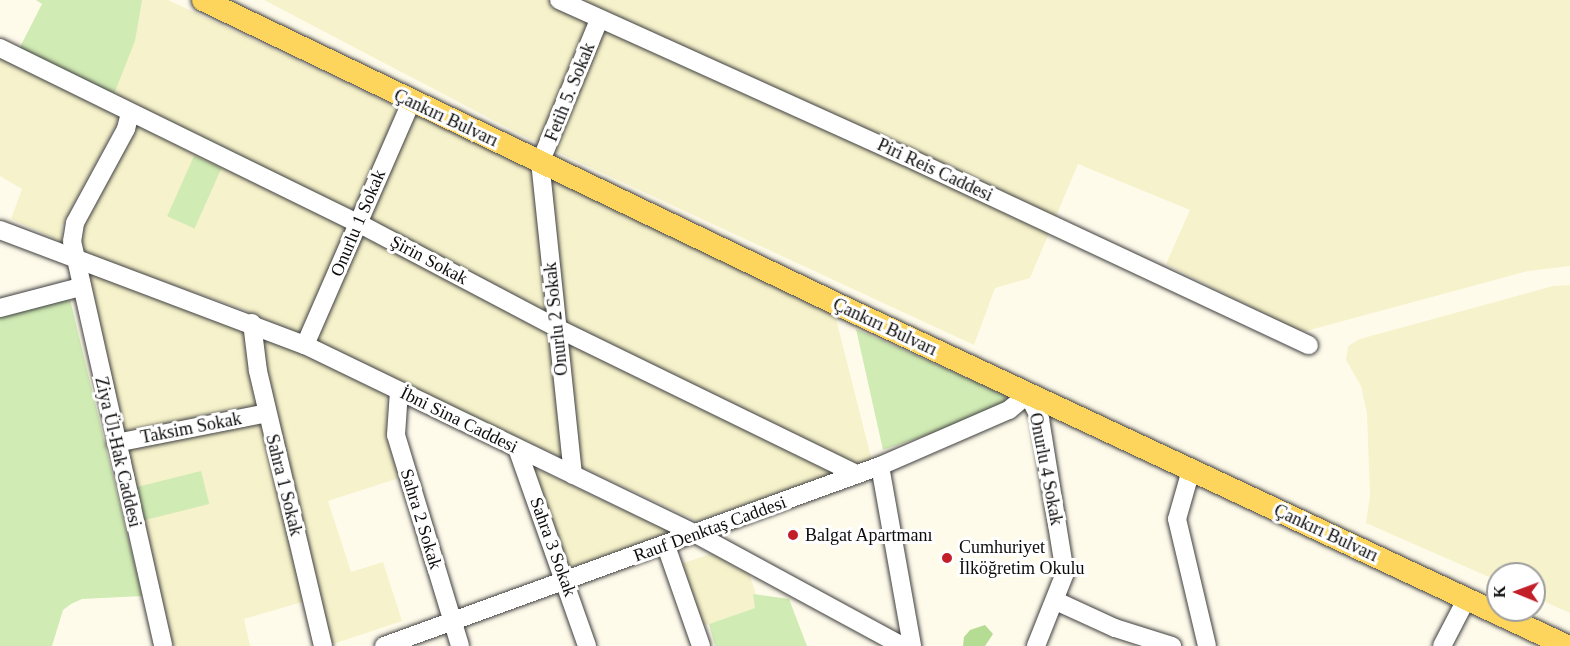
<!DOCTYPE html>
<meta charset="utf-8">
<style>
body{margin:0}
#map{position:relative;width:1570px;height:646px;overflow:hidden;background:#fffbeb;font-family:Georgia,serif}
div>[style]{position:absolute}
[style*='--x']{left:calc(var(--x)*1px);top:calc(var(--y)*1px);width:calc(var(--w)*1px);rotate:calc(var(--a)*1deg)}
.farmland>*{inset:0;background:#f6f2cb}
.green>*{inset:0;background:#d1ebb4;transform-origin:0 0}
.forest>*{inset:0;background:#b4dc92}
.roads{filter:drop-shadow(0 0 2px #3f3f3f) drop-shadow(0 0 2px #3f3f3f)}
.minor>*{height:18px;margin:-9px;padding:0 9px;transform-origin:9px;border-radius:9px;background:#fff}
.major>*{height:22px;margin:-11px;padding:0 11px;transform-origin:11px;border-radius:11px;background:#fed55c}
.dots>*{width:16px;height:16px;translate:-50% -50%;box-sizing:border-box;border:3px solid #fff;border-radius:50%}
span{translate:-50% -50%;white-space:nowrap;text-align:center;line-height:1.15;-webkit-text-stroke:6px #fff;paint-order:stroke}
.street-label{font-size:18px;color:#0c0c0c}
.poi-label{font-size:18px;color:#0c0c0c}
.left{translate:0 -50%;text-align:left}
.north{position:absolute;left:1486px;top:562px;width:60px;height:60px;box-sizing:border-box;background:#fff;border:2px solid #9e9e9e;border-radius:50%;rotate:271deg;font-size:16px;font-weight:700;line-height:24px;text-align:center;color:#0c0c0c}
.north::after{content:'';display:block;margin:auto;width:21px;height:27px;background:#c21f29;clip-path:polygon(50% 0,100% 100%,50% 72%,0 100%)}
</style>
<div id="map">
<div class="farmland">
<i style="clip-path:polygon(133px 0,168px 0,834px 311px,872px 461px,697px 521px,245px 310px,81px 253px,79px 227px,137px 123px,114px 94px)"></i>
<i style="clip-path:polygon(264px 0,1570px 0,1570px 266px,1528px 271px,1306px 331px,1297px 330px,1166px 264px,1190px 210px,1078px 164px,1030px 278px,995px 288px,974px 345px,529px 139px)"></i>
<i style="clip-path:polygon(0 57px,118px 116px,115px 127px,62px 226px,62px 242px,11px 219px,22px 189px,0 176px)"></i>
<i style="clip-path:polygon(84px 272px,263px 334px,386px 395px,387px 438px,399px 478px,328px 501px,351px 572px,383px 562px,402px 621px,327px 646px,316px 598px,244px 619px,250px 646px,171px 646px)"></i>
<i style="clip-path:polygon(1570px 285px,1570px 613px,1534px 597px,1534px 574px,1498px 574px,1498px 581px,1366px 523px,1370px 496px,1367px 414px,1361px 386px,1346px 360px,1348px 346px,1360px 339px,1553px 286px)"></i>
<i style="clip-path:polygon(532px 467px,673px 533px,570px 568px)"></i>
<i style="clip-path:polygon(713px 553px,741px 570px,748px 570px,755px 591px,756px 608px,703px 626px,681px 564px)"></i>
</div>
<div class="green">
<i style="clip-path:polygon(36px 0,142px 0,135px 41px,114px 94px,18px 51px,42px 4px)"></i>
<i style="left:194px;top:156px;width:30px;height:66px;rotate:24deg"></i>
<i style="clip-path:polygon(69px 295px,142px 596px,82px 599px,71px 604px,63px 610px,52px 646px,0 646px,0 313px)"></i>
<i style="clip-path:polygon(856px 329px,1005px 395px,1006px 408px,883px 450px)"></i>
<i style="left:201px;top:471px;width:34px;height:68px;rotate:76deg"></i>
<i style="clip-path:polygon(753px 594px,789px 599px,807px 646px,715px 646px,709px 624px,755px 608px)"></i>
</div>
<div class="forest">
<i style="clip-path:polygon(985px 625px,993px 634px,985px 646px,963px 646px,964px 637px,970px 630px)"></i>
</div>
<div class="roads">
<div class="minor">
<i style="--x:559;--y:0;--w:380;--a:24.3"></i>
<i style="--x:905;--y:156;--w:446;--a:25.1"></i>
<i style="--x:0;--y:48;--w:398;--a:26.1"></i>
<i style="--x:358;--y:223;--w:225;--a:27.8"></i>
<i style="--x:557;--y:328;--w:334;--a:26"></i>
<i style="--x:130;--y:113;--w:16;--a:104"></i>
<i style="--x:126;--y:129;--w:107;--a:118.5"></i>
<i style="--x:75;--y:223;--w:18;--a:99"></i>
<i style="--x:72;--y:241;--w:415;--a:77.3"></i>
<i style="--x:0;--y:230;--w:326;--a:20.7"></i>
<i style="--x:305;--y:345;--w:434;--a:25.8"></i>
<i style="--x:696;--y:534;--w:234;--a:28.5"></i>
<i style="--x:0;--y:308;--w:83;--a:-14.7"></i>
<i style="--x:252;--y:323;--w:48;--a:82.9"></i>
<i style="--x:258;--y:371;--w:283;--a:76.7"></i>
<i style="--x:305;--y:345;--w:265;--a:-66.4"></i>
<i style="--x:399;--y:391;--w:44;--a:93.9"></i>
<i style="--x:396;--y:435;--w:220;--a:73.1"></i>
<i style="--x:116;--y:443;--w:154;--a:-11.2"></i>
<i style="--x:517;--y:448;--w:210;--a:70.5"></i>
<i style="--x:880;--y:466;--w:183;--a:79.9"></i>
<i style="--x:1191;--y:470;--w:51;--a:105.9"></i>
<i style="--x:1177;--y:519;--w:130;--a:76.7"></i>
<i style="--x:573;--y:475;--w:314;--a:-96"></i>
<i style="--x:540;--y:163;--w:155;--a:-67.6"></i>
<i style="--x:666;--y:546;--w:106;--a:70.7"></i>
<i style="--x:1056;--y:601;--w:65;--a:24.6"></i>
<i style="--x:1115;--y:628;--w:60;--a:17.5"></i>
<i style="--x:384;--y:646;--w:528;--a:-19.95"></i>
<i style="--x:880;--y:466;--w:141;--a:-23.5"></i>
<i style="--x:1009;--y:410;--w:25;--a:-40"></i>
<i style="--x:1028;--y:394;--w:28;--a:64"></i>
<i style="--x:1040;--y:419;--w:156;--a:80.8"></i>
<i style="--x:1065;--y:573;--w:79;--a:111.7"></i>
<i style="--x:1442;--y:646;--w:54;--a:-62.5"></i>
</div>
<div class="major">
<i style="--x:203;--y:0;--w:710;--a:25.63"></i>
<i style="--x:843;--y:307;--w:799;--a:25.09"></i>
</div>
</div>
<div class="dots">
<i style="left:793px;top:535px;background:#c21f29"></i>
<i style="left:947px;top:558px;background:#c21f29"></i>
</div>
<div class="street-label">
<span style="left:570px;top:92px;rotate:-68deg">Fetih 5. Sokak</span>
<span style="left:446px;top:118px;rotate:25deg">Çankırı Bulvarı</span>
<span style="left:935px;top:170px;rotate:25deg">Piri Reis Caddesi</span>
<span style="left:358px;top:223px;rotate:-67deg">Onurlu 1 Sokak</span>
<span style="left:429px;top:260px;rotate:28deg">Şirin Sokak</span>
<span style="left:556px;top:319px;rotate:-96deg">Onurlu 2 Sokak</span>
<span style="left:885px;top:327px;rotate:25deg">Çankırı Bulvarı</span>
<span style="left:459px;top:420px;rotate:26deg">İbni Sina Caddesi</span>
<span style="left:191px;top:428px;rotate:-11deg">Taksim Sokak</span>
<span style="left:118px;top:452px;rotate:77deg">Ziya Ül-Hak Caddesi</span>
<span style="left:1046px;top:469px;rotate:79deg">Onurlu 4 Sokak</span>
<span style="left:284px;top:485px;rotate:76deg">Sahra 1 Sokak</span>
<span style="left:421px;top:519px;rotate:73deg">Sahra 2 Sokak</span>
<span style="left:710px;top:529px;rotate:-20deg">Rauf Denktaş Caddesi</span>
<span style="left:1326px;top:533px;rotate:25deg">Çankırı Bulvarı</span>
<span style="left:553px;top:547px;rotate:70deg">Sahra 3 Sokak</span>
</div>
<div class="poi-label">
<span class="left" style="left:805px;top:535px">Balgat Apartmanı</span>
<span class="left" style="left:959px;top:558px">Cumhuriyet<br>İlköğretim Okulu</span>
</div>
<div class="north">K</div>
</div>
